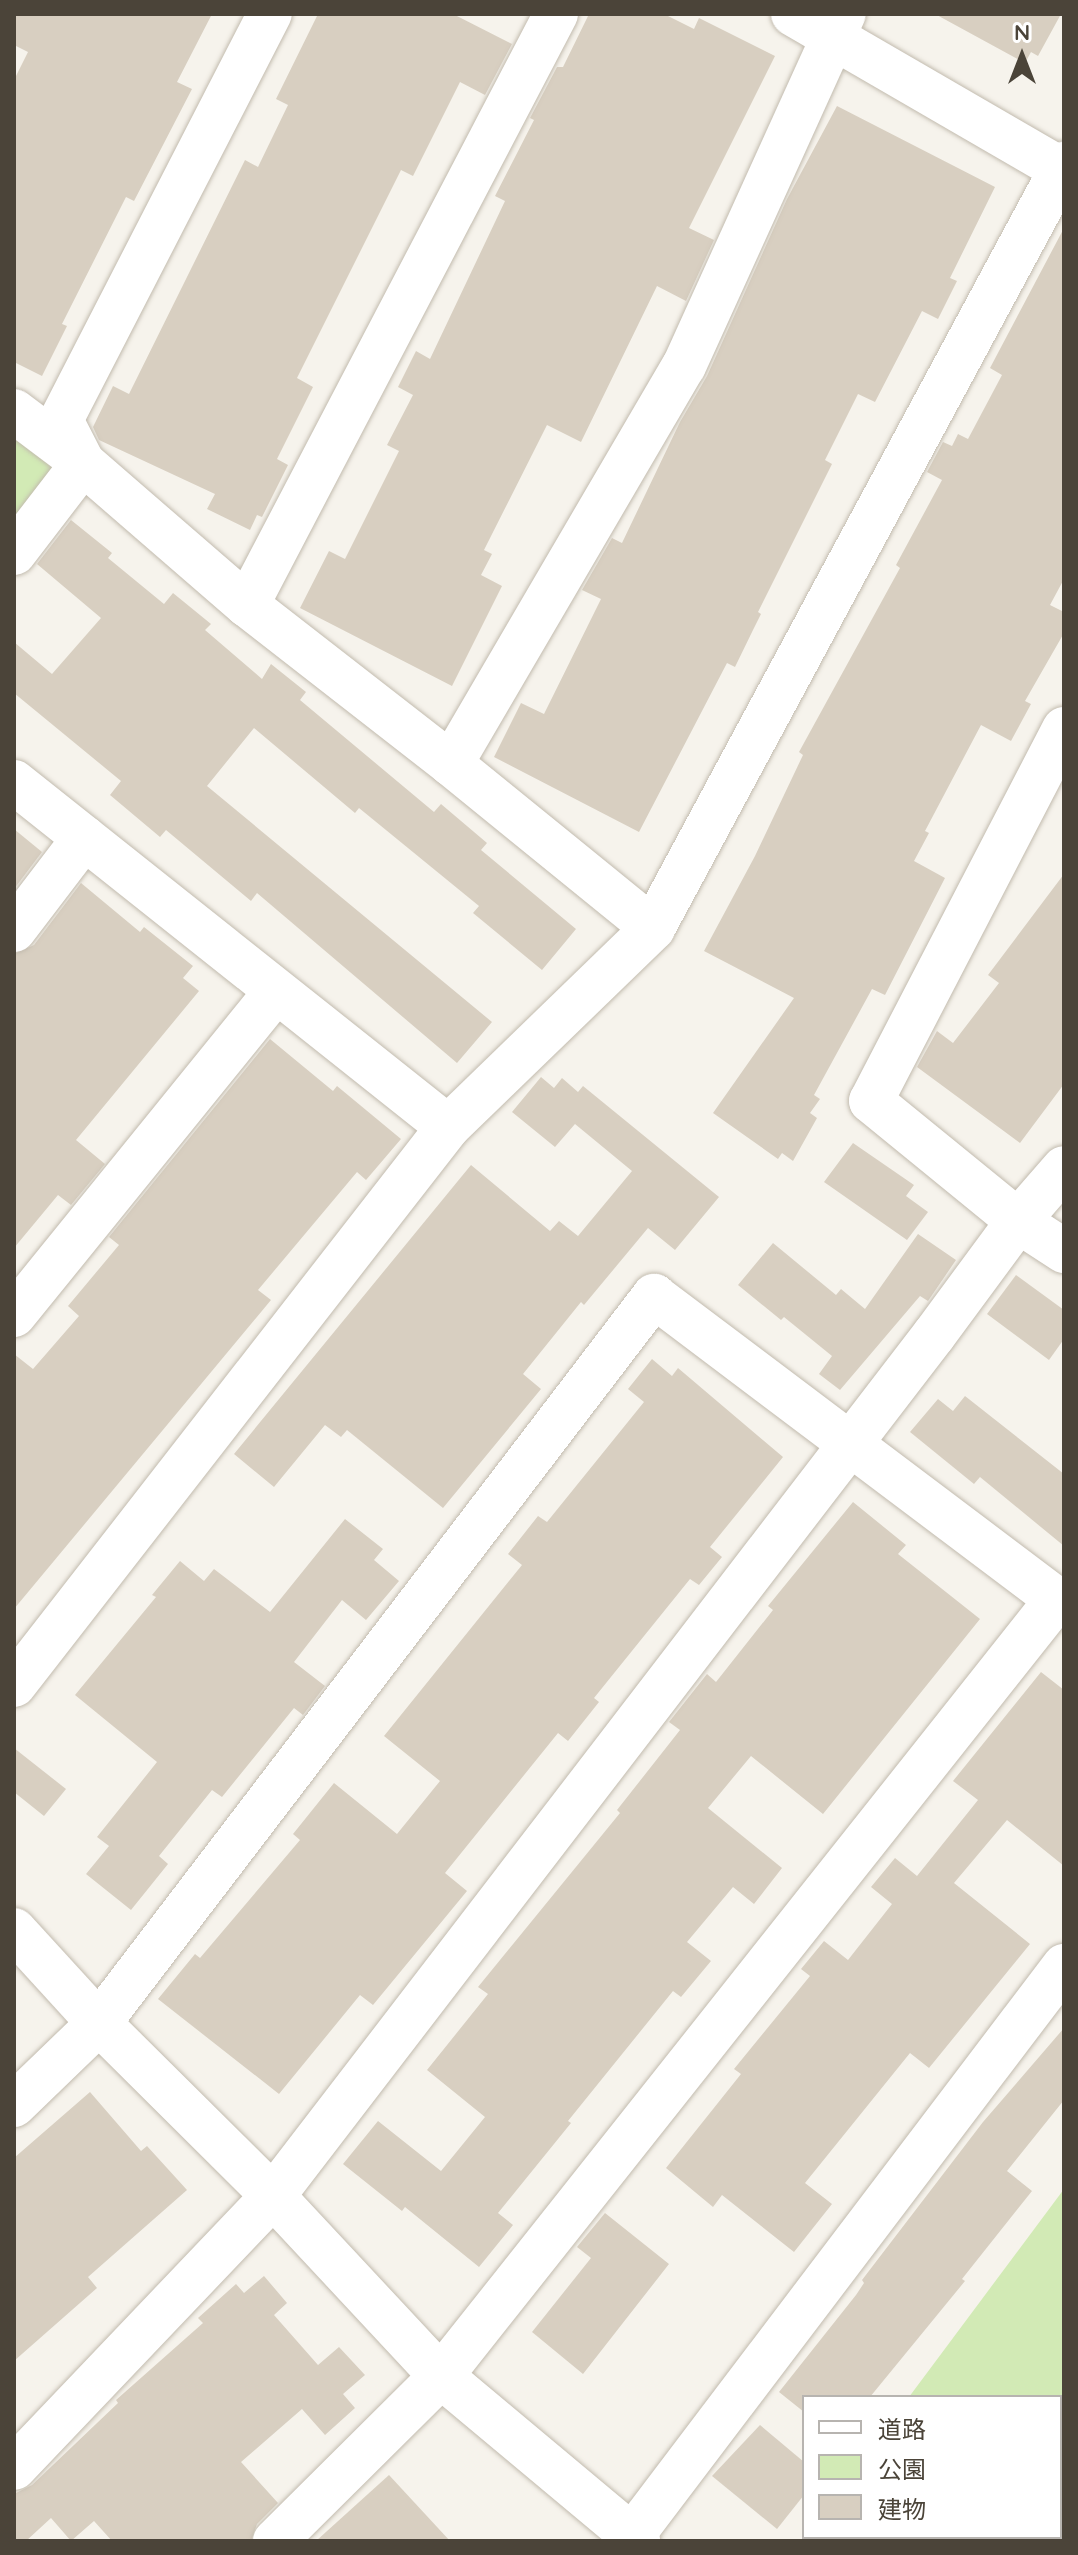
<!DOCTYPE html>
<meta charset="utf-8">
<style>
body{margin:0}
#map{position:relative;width:1078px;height:2555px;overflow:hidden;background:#f6f3ec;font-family:Quicksand,"Noto Sans JP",sans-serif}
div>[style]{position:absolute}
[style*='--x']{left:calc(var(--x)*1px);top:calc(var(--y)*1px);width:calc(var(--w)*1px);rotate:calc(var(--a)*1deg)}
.green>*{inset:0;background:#d2eab5}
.building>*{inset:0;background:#d8cfc1}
.roads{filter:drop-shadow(0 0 2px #c2bbae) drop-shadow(0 0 2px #c2bbae)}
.minor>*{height:44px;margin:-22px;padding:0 22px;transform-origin:22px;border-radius:22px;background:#fff}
span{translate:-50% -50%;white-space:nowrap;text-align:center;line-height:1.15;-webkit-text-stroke:8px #fff;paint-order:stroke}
.frame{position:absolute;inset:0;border:16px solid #4b4439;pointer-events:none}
.legend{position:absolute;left:802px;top:2395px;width:260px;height:144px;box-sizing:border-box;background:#fff;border:2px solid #b7b4b0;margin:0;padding:10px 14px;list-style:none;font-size:24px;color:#4b4439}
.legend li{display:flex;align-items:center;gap:16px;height:40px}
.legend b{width:40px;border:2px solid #b7b4b0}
.north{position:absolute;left:982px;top:16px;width:80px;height:80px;-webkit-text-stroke:6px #fff;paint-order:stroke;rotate:0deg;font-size:22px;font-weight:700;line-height:32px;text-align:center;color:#4b4439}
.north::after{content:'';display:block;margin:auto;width:28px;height:36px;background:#4b4439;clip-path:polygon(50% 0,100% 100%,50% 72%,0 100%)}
</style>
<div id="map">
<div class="green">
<i style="clip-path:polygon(14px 434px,62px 471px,14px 532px)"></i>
<i style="clip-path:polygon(1064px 2189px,1064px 2541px,802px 2541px,804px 2537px,1060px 2537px,1060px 2397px,909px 2397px)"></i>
</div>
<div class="building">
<i style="clip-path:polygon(14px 14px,212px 14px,177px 82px,192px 89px,134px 201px,126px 197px,62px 324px,67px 326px,42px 376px,14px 362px,14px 80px,28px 52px,14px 45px)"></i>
<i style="clip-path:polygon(318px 14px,453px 14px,512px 44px,485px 95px,460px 82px,413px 176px,401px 170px,297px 378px,313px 387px,277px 459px,288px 465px,262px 517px,257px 515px,250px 530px,207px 509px,215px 494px,99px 440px,93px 427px,113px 386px,129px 394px,245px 160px,258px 167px,288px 105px,276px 99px)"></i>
<i style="clip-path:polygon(589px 14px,664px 14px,694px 29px,699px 18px,775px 56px,689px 228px,714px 240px,686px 301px,657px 286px,581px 442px,547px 425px,484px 550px,492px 554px,481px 575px,502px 586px,452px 686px,300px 608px,329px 551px,345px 559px,399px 451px,387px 445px,413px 395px,398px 387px,416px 351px,430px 359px,505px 201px,495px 196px,534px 120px,530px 118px,557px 67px,563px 67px)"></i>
<i style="clip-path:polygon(935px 14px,1061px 14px,1038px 56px,1031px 52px,1025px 63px)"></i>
<i style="clip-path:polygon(837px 106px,995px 187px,950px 278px,957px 281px,938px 319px,922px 311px,875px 402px,858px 394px,825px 460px,832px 464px,758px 612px,761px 614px,753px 630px,735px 667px,727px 663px,639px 832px,494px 757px,521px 703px,544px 714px,601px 599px,582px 590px,612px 538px,622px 543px,680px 422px,707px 376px,787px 199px)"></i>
<i style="clip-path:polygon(1064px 228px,1064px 579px,1050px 605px,1064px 612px,1064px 633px,1025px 701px,1031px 704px,1011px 741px,981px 725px,925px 831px,929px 833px,914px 861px,945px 878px,885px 995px,872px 989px,814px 1095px,820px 1099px,810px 1113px,817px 1118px,793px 1161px,782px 1153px,778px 1159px,713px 1113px,794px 998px,704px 951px,755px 856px,803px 755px,799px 752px,900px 568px,896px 565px,942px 480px,927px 472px,943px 442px,952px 446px,958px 434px,968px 439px,1002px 375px,990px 368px)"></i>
<i style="clip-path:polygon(71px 520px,112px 553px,108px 558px,164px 604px,173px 593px,211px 624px,205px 630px,262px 679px,271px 664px,306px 692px,300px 700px,434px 812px,441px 804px,487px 843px,481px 850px,576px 929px,542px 970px,473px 913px,479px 906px,359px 808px,355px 813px,254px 728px,207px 786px,492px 1022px,457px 1063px,257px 893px,251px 901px,166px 830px,160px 837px,110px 795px,121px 781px,14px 693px,14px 642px,52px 674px,101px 618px,37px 564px)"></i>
<i style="clip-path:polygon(14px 829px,42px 852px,14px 889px)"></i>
<i style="clip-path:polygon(1064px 874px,1064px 1084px,1020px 1143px,917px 1067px,937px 1031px,953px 1043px,999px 983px,988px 975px)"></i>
<i style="clip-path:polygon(81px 883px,140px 932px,144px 927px,193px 966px,183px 978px,199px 991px,76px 1140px,105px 1164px,71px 1205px,58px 1195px,14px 1248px,14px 954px,34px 945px)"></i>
<i style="clip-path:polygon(270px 1039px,333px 1091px,337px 1086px,401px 1139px,366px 1180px,357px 1172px,258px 1290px,271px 1300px,14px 1609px,14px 1354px,33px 1369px,79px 1316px,68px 1306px,119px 1245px,109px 1237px)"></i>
<i style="clip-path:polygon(541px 1077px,554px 1088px,562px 1078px,578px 1092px,583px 1086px,719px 1197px,675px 1250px,648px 1228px,584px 1305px,581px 1302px,523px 1374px,541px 1389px,443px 1508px,347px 1430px,341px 1437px,325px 1425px,274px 1487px,234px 1454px,471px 1165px,550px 1231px,559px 1221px,578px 1236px,632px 1171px,575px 1124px,555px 1147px,512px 1112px)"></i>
<i style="clip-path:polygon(853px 1143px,914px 1185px,906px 1196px,928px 1212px,907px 1240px,824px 1182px)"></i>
<i style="clip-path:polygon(918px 1234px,956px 1260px,928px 1301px,920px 1296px,840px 1390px,819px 1374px,832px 1356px,784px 1317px,781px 1320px,738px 1285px,773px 1243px,836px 1295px,841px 1289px,865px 1309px)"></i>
<i style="clip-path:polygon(1016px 1275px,1064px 1310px,1064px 1339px,1049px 1360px,987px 1314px)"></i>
<i style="clip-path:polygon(652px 1359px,672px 1376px,678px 1368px,783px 1457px,710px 1547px,722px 1557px,699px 1585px,690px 1579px,594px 1698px,599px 1702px,568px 1741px,558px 1733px,445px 1873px,467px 1891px,373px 2005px,360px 1995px,279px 2094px,158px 1999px,195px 1954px,200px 1958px,300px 1840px,293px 1834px,334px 1783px,397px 1834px,440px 1781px,384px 1736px,522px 1565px,508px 1554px,538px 1516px,547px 1522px,644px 1402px,628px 1389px)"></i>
<i style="clip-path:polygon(965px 1396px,1064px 1474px,1064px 1546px,980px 1477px,974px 1484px,910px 1432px,938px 1399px,953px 1411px)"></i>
<i style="clip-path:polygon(853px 1502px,906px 1545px,898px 1554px,980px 1619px,823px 1814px,751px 1756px,708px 1808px,782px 1868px,754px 1904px,733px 1887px,687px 1942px,711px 1961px,681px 1997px,673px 1991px,568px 2121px,571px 2123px,498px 2213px,513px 2225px,479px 2267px,405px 2207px,402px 2211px,343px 2164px,378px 2121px,441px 2171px,485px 2117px,427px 2070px,488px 1994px,478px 1987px,620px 1813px,617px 1810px,680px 1730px,669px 1722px,707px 1674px,716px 1682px,773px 1610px,768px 1606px)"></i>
<i style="clip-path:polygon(345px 1519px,383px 1549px,374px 1560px,399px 1581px,366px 1620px,342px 1600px,294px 1662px,325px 1686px,303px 1715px,294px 1708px,222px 1797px,212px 1790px,159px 1856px,168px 1864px,131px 1910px,86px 1874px,109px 1846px,97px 1837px,157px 1762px,75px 1695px,156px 1597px,152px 1595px,180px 1561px,204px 1581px,214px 1569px,270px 1612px)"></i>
<i style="clip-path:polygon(1041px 1672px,1064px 1690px,1064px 1866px,1007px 1820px,954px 1883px,1030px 1944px,929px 2068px,910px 2053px,805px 2183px,832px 2204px,794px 2252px,722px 2195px,713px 2207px,666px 2168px,741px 2074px,734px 2069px,810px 1976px,801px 1969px,824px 1941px,848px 1960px,892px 1904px,871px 1887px,895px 1858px,917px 1876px,978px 1800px,953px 1781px)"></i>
<i style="clip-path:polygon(14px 1748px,66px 1789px,44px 1816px,14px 1792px)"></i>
<i style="clip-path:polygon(1064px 2028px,1064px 2100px,1007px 2171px,1032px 2191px,962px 2279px,965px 2281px,870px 2397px,804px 2397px,804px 2412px,779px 2392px,856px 2295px,864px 2283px,862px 2280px,983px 2122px)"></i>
<i style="clip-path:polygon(90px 2092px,141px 2151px,147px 2146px,187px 2190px,88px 2277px,97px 2288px,14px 2361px,14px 2158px)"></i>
<i style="clip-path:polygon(605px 2213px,669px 2264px,583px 2374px,532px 2332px,591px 2258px,577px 2247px)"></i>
<i style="clip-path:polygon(264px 2276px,287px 2303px,274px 2315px,318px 2365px,339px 2347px,365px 2375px,343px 2394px,355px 2408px,325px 2435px,302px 2409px,241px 2462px,278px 2503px,257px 2524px,251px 2541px,112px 2541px,94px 2521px,71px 2541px,51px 2518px,26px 2541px,14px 2541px,14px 2494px,32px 2485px,118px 2403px,116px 2400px,203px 2323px,198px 2318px,236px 2284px,244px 2293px)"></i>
<i style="clip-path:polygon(760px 2425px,804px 2462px,804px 2495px,777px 2529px,712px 2476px)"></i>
<i style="clip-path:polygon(389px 2475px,450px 2541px,316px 2541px)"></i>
</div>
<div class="roads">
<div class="minor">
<i style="--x:793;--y:14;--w:313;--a:30.1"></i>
<i style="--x:14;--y:411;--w:86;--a:37"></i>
<i style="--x:83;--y:463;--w:217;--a:40.9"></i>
<i style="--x:247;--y:605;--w:259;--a:37.9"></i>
<i style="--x:451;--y:764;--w:260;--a:39.1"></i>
<i style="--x:14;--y:553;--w:113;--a:-52.5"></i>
<i style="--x:83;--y:463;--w:48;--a:-117.1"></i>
<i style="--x:61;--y:420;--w:457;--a:-62.8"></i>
<i style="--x:247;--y:605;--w:667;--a:-62.4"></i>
<i style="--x:1064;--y:729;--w:419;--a:117.4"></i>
<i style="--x:871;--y:1101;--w:190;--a:39.2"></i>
<i style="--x:1018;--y:1221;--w:55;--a:33.1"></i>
<i style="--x:451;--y:764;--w:461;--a:-59.7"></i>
<i style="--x:684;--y:366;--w:387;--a:-65.6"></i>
<i style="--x:14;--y:782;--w:554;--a:38.48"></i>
<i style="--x:14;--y:930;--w:116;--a:-52.7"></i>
<i style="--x:14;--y:1315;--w:416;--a:-51"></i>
<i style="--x:14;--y:1685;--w:707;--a:-52.13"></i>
<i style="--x:448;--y:1127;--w:286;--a:-44.1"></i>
<i style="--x:653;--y:928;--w:868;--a:-61.72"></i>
<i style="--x:14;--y:1930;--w:126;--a:47.6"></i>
<i style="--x:99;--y:2023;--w:245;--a:44.8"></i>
<i style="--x:273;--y:2196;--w:246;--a:47"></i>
<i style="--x:441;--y:2376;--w:257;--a:39.9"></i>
<i style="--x:14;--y:2105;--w:118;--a:-44"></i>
<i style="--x:99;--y:2023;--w:915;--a:-52.64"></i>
<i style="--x:654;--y:1296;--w:513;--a:37"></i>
<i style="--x:14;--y:2468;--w:376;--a:-46.4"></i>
<i style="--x:273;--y:2196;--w:1085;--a:-52.49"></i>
<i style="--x:934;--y:1335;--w:142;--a:-53.6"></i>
<i style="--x:1018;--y:1221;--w:70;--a:-49"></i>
<i style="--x:275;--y:2541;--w:234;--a:-44.8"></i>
<i style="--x:441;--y:2376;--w:992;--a:-51.59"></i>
<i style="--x:628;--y:2541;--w:722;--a:-52.83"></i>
</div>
</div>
<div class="frame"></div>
<ul class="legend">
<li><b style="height:10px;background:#fff"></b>道路</li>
<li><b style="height:22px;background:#d2eab5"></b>公園</li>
<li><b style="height:22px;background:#d8cfc1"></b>建物</li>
</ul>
<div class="north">N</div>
</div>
